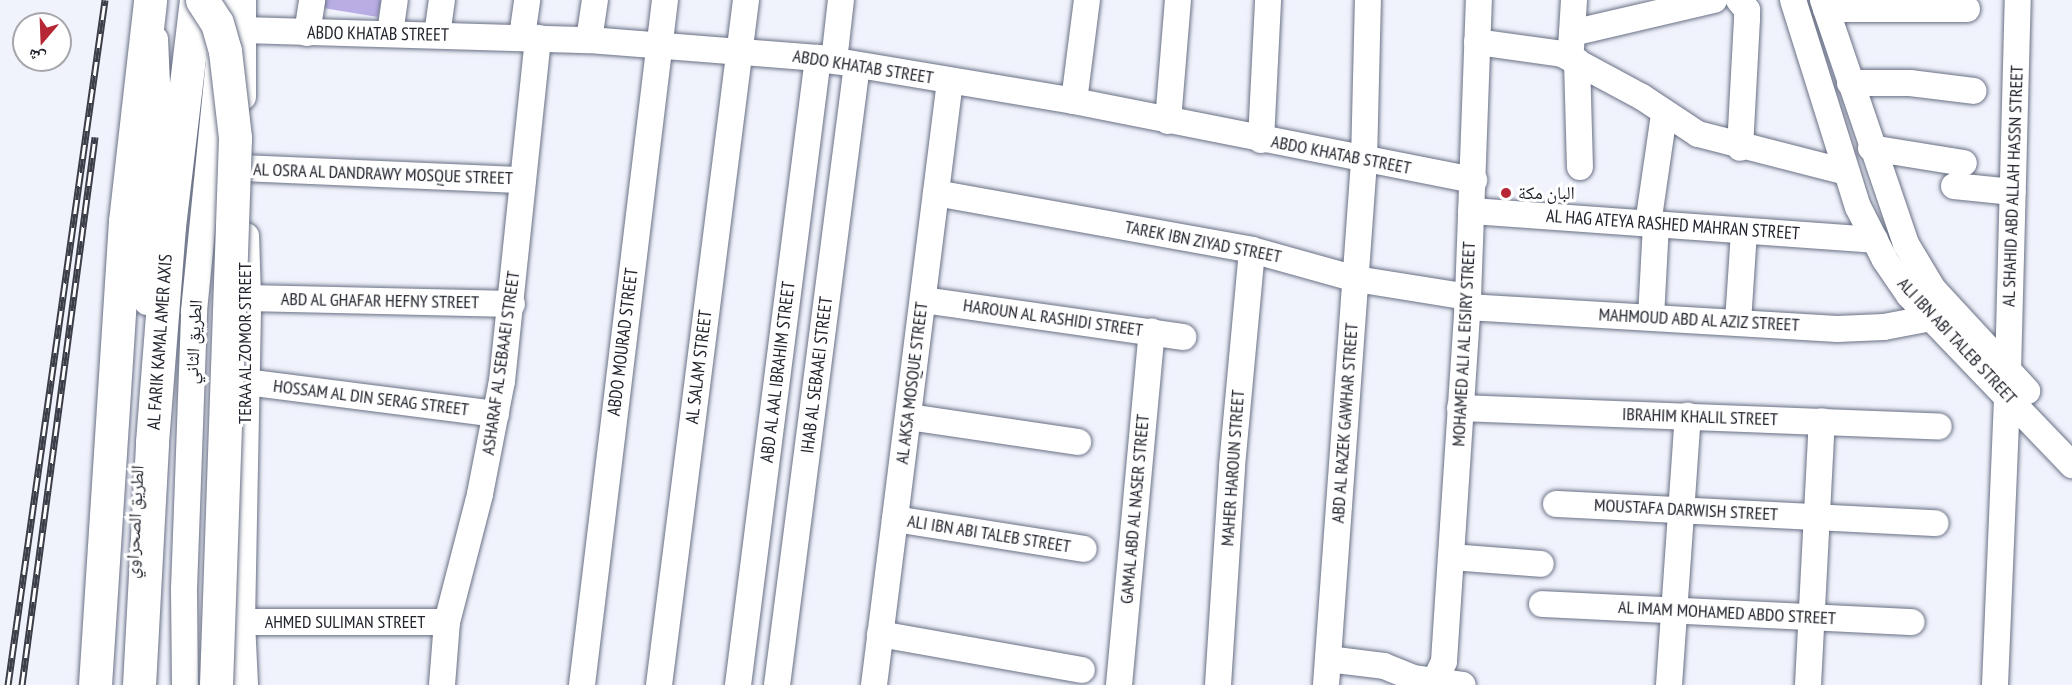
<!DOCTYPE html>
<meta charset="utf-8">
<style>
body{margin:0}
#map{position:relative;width:2072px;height:685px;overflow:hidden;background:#f0f3fc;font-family:"PT Sans Narrow","Noto Naskh Arabic",sans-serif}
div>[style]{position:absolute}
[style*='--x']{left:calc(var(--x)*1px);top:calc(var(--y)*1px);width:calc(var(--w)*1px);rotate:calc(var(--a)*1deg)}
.building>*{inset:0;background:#b9ade4}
.roads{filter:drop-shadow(0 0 2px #697085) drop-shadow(0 0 2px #697085)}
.minor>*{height:26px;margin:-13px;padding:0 13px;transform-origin:13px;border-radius:13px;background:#fff}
.highway>*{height:33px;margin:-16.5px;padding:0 16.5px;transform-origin:16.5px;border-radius:16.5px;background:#fff}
.rail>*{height:7px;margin-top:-3.5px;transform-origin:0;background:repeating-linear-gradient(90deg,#fff 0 14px,#3b3e47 0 28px);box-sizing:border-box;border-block:2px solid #3b3e47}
.bridges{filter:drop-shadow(0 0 2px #697085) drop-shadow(0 0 2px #697085)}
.highway-bridge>*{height:33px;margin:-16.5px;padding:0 16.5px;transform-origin:16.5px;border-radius:16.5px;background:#fff}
.dots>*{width:16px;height:16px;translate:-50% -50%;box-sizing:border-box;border:3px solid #fff;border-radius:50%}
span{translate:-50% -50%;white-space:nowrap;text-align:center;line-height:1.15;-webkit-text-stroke:6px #fff;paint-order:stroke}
.street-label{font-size:18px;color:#21242d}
.poi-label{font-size:18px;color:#21242d}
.left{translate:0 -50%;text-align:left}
.north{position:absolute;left:12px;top:12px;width:60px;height:60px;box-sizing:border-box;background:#fff;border:2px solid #a6a7ab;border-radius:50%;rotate:199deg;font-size:16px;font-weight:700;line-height:24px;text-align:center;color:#21242d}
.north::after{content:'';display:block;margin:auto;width:21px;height:27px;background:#b72634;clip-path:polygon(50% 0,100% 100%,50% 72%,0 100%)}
</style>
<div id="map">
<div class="building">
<i style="clip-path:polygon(318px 0,381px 0,378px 17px,317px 7px)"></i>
</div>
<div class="roads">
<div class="minor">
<i style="--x:243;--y:0;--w:97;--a:90"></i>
<i style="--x:1739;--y:0;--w:13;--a:51"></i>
<i style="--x:1747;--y:10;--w:9;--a:90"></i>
<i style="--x:1747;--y:19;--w:129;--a:93.1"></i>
<i style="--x:1793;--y:0;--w:217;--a:72.6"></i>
<i style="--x:1858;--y:207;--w:59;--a:63"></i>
<i style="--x:1885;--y:260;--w:42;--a:55.6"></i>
<i style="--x:1909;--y:295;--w:236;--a:46.2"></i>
<i style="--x:1823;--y:0;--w:258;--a:71.2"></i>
<i style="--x:1906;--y:244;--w:52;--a:59"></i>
<i style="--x:1933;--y:289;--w:139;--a:47.3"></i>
<i style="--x:1826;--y:9;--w:141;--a:0"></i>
<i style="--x:243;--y:30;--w:346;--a:1.7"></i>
<i style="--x:589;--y:40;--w:230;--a:4.5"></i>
<i style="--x:818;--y:58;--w:260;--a:9.5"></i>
<i style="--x:1074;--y:101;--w:408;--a:11.2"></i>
<i style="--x:307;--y:33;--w:33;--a:-81"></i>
<i style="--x:1572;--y:33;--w:146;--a:-13.1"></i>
<i style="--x:390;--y:34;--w:34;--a:-82"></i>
<i style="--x:437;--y:35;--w:35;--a:-82"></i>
<i style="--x:522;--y:37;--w:37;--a:-82"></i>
<i style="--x:589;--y:40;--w:40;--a:-81.5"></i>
<i style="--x:1477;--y:42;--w:86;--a:8"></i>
<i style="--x:1562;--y:54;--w:91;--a:28.3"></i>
<i style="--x:1642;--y:97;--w:67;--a:33.5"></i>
<i style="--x:1698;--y:134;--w:153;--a:14.4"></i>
<i style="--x:1571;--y:48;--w:48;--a:-86.4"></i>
<i style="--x:834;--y:61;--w:61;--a:-83.5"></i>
<i style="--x:1577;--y:61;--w:106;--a:88.4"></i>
<i style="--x:1850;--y:83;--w:60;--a:0"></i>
<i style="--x:1910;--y:83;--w:64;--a:7.1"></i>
<i style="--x:1074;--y:101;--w:102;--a:-82.7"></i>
<i style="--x:1168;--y:121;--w:121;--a:-85.3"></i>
<i style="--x:1261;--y:140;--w:140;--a:-87.1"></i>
<i style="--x:1871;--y:148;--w:94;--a:9.2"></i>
<i style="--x:243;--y:168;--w:280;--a:2.5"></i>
<i style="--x:1954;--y:186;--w:59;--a:5.8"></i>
<i style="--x:936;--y:193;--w:321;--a:10.2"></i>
<i style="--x:1252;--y:250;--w:108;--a:15.6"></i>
<i style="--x:1356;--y:279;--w:113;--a:9.1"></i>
<i style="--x:1471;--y:211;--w:405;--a:4.1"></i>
<i style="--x:1648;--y:224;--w:111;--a:-81.7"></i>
<i style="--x:248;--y:298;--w:264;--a:1.3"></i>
<i style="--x:923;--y:300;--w:263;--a:8.1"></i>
<i style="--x:147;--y:302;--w:175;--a:-86.1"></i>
<i style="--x:159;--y:127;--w:88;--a:-92.6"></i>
<i style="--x:1467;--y:307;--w:371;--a:3.4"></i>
<i style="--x:1837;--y:329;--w:47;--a:-2.4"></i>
<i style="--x:1884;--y:327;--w:48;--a:-10.8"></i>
<i style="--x:1651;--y:317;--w:93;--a:-86.9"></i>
<i style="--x:1738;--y:322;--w:91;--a:-86.2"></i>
<i style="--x:2008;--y:371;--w:371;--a:-88.5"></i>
<i style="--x:246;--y:382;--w:252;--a:7.3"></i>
<i style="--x:1460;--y:408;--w:479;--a:2.2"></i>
<i style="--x:909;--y:417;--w:171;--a:8.4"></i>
<i style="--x:1556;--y:504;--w:380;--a:2.9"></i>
<i style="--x:895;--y:519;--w:191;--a:9"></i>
<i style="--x:1451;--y:557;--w:90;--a:4.4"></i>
<i style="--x:1542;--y:604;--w:370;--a:2.8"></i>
<i style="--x:242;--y:622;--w:205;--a:0"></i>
<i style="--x:880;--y:634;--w:205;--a:10.1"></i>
<i style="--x:1328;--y:659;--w:56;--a:7.1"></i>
<i style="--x:1384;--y:666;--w:32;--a:22"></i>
<i style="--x:1414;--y:678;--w:49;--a:8.1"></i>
<i style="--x:185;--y:685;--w:96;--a:-90.6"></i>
<i style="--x:184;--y:589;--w:278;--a:-87.9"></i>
<i style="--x:194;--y:311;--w:313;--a:-84.3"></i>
<i style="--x:245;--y:685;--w:63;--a:-92.7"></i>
<i style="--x:242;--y:622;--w:324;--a:-88.9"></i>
<i style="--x:248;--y:298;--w:62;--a:-91.8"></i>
<i style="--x:442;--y:685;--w:63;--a:-85.5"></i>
<i style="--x:447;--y:622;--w:132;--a:-75.5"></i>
<i style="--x:480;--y:494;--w:115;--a:-79"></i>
<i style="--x:502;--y:381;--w:345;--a:-84"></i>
<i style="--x:582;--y:685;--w:690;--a:-83.09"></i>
<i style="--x:659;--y:685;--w:691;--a:-82.76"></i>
<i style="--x:738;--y:685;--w:632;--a:-82.73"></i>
<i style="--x:777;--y:685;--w:625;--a:-82.65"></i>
<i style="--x:874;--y:685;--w:609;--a:-82.83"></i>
<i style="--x:1119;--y:685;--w:355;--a:-84.7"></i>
<i style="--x:1218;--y:685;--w:219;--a:-86.3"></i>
<i style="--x:1232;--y:466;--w:217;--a:-84.7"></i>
<i style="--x:1326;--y:685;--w:525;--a:-85.85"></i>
<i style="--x:1364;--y:161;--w:161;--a:-88.6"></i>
<i style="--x:1433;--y:685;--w:26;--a:-65"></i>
<i style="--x:1444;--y:661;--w:365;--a:-86.2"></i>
<i style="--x:1468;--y:297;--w:297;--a:-87.9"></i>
<i style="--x:1669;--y:685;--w:270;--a:-86"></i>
<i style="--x:1808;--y:685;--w:264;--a:-87"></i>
<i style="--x:1995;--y:685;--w:290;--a:-87.6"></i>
</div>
<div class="highway">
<i style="--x:95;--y:685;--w:465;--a:-86.3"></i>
<i style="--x:125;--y:221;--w:222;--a:-83.5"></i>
<i style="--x:139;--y:685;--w:243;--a:-86.9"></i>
<i style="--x:152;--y:442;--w:217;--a:-85.5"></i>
<i style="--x:169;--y:226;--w:228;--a:-83.2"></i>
</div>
</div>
<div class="rail">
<i style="--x:8;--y:685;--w:692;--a:-81.94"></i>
<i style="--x:22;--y:685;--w:553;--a:-82.41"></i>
</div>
<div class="bridges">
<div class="highway-bridge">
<i style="--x:202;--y:0;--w:27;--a:57"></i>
<i style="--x:217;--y:23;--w:29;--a:74"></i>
<i style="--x:225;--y:51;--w:88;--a:83.4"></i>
<i style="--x:235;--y:138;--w:547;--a:91.99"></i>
</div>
</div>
<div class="dots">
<i style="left:1506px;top:193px;background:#b72634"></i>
</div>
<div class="street-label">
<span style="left:378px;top:34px;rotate:1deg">ABDO KHATAB STREET</span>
<span style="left:863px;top:67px;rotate:9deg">ABDO KHATAB STREET</span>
<span style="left:1341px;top:155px;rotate:11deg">ABDO KHATAB STREET</span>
<span style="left:383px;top:174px;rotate:2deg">AL OSRA AL DANDRAWY MOSQUE STREET</span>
<span style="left:2013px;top:186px;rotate:-88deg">AL SHAHID ABD ALLAH HASSN STREET</span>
<span style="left:1673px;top:225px;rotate:4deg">AL HAG ATEYA RASHED MAHRAN STREET</span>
<span style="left:1203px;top:242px;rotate:11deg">TAREK IBN ZIYAD STREET</span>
<span style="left:380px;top:301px;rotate:1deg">ABD AL GHAFAR HEFNY STREET</span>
<span style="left:1053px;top:318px;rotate:8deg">HAROUN AL RASHIDI STREET</span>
<span style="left:1699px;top:320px;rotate:3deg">MAHMOUD ABD AL AZIZ STREET</span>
<span style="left:1957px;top:341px;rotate:47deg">ALI IBN ABI TALEB STREET</span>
<span style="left:160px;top:342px;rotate:-86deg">AL FARIK KAMAL AMER AXIS</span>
<span style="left:194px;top:342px;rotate:-87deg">الطريق الثاني</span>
<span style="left:623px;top:342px;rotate:-83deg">ABDO MOURAD STREET</span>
<span style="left:245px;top:343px;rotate:-90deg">TERAA AL ZOMOR STREET</span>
<span style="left:1464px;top:344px;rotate:-87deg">MOHAMED ALI AL EISIRY STREET</span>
<span style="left:501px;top:363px;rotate:-82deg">ASHARAF AL SEBAAEI STREET</span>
<span style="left:699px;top:367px;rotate:-83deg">AL SALAM STREET</span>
<span style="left:778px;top:372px;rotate:-83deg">ABD AL AAL IBRAHIM STREET</span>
<span style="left:817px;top:375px;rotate:-83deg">IHAB AL SEBAAEI STREET</span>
<span style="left:912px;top:383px;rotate:-83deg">AL AKSA MOSQUE STREET</span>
<span style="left:371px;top:398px;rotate:7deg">HOSSAM AL DIN SERAG STREET</span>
<span style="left:1700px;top:417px;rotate:2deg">IBRAHIM KHALIL STREET</span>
<span style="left:1345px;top:423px;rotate:-86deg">ABD AL RAZEK GAWHAR STREET</span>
<span style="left:1233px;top:468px;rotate:-86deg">MAHER HAROUN STREET</span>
<span style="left:1135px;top:509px;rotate:-85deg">GAMAL ABD AL NASER STREET</span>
<span style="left:1686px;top:510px;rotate:3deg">MOUSTAFA DARWISH STREET</span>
<span style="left:135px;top:522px;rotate:-87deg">الطريق الصحراوي</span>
<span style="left:989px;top:534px;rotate:9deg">ALI IBN ABI TALEB STREET</span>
<span style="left:1727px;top:613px;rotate:3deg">AL IMAM MOHAMED ABDO STREET</span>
<span style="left:345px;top:622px">AHMED SULIMAN STREET</span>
</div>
<div class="poi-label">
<span class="left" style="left:1518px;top:193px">البان مكة</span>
</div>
<div class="north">ش</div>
</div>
